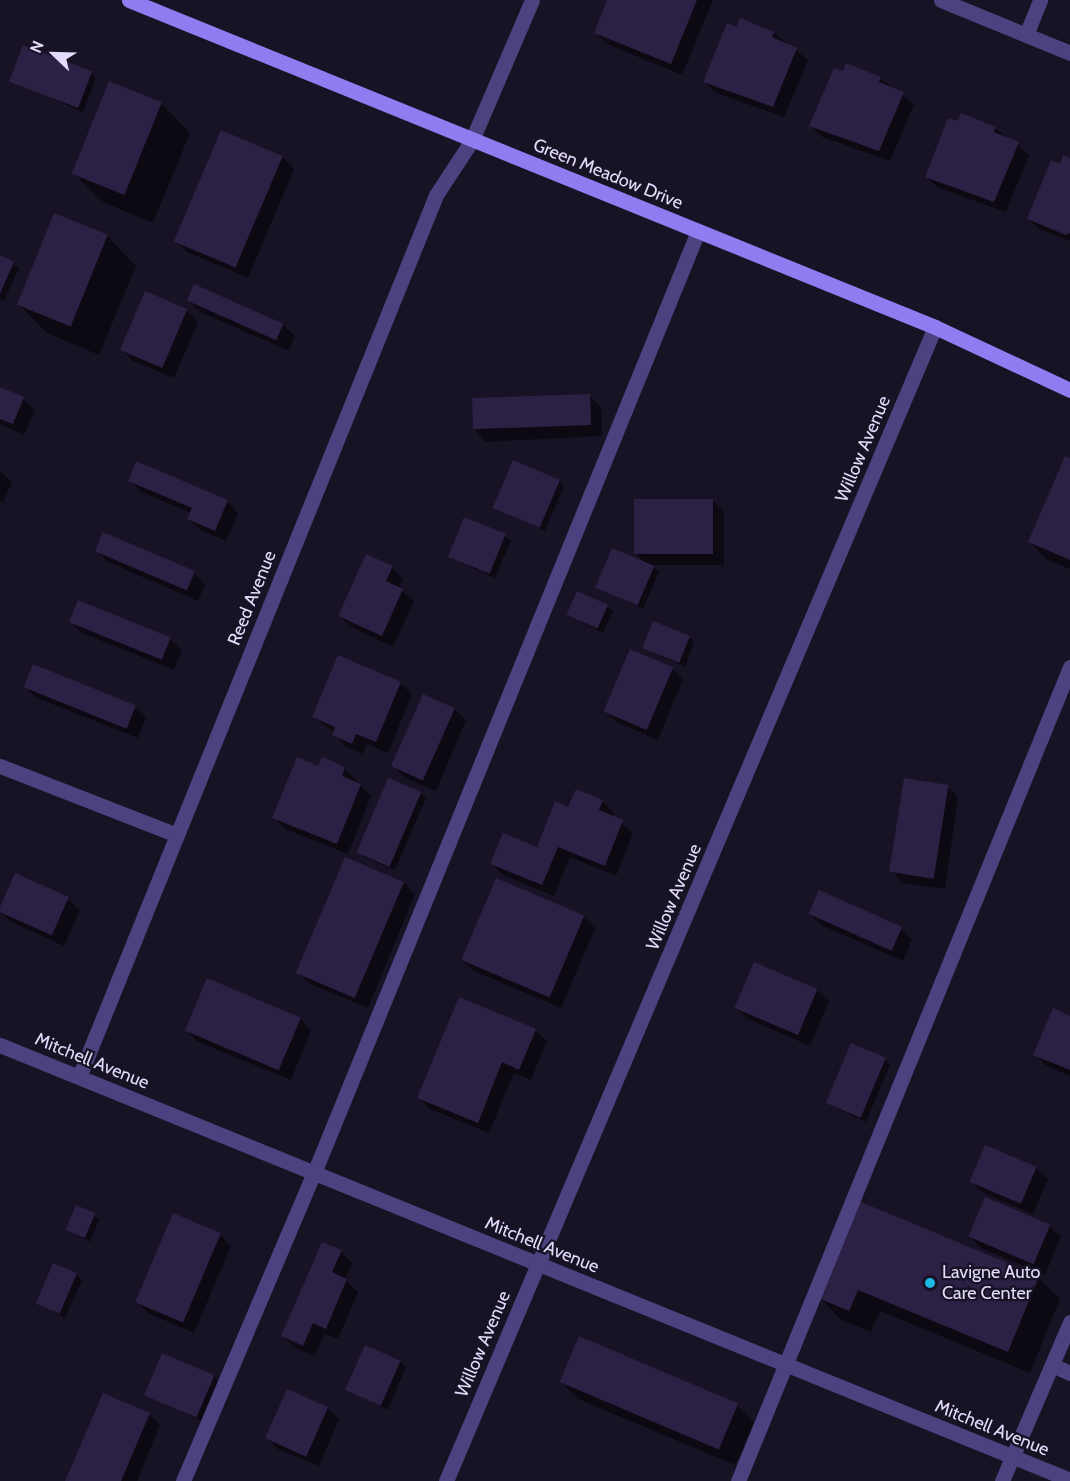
<!DOCTYPE html>
<style>
body{margin:0}
#map{position:relative;width:1070px;height:1481px;overflow:hidden;background:#181225;font-family:Cabin,sans-serif}
div>[style]{position:absolute}
[style*='--x']{left:calc(var(--x)*1px);top:calc(var(--y)*1px);width:calc(var(--w)*1px);rotate:calc(var(--a)*1deg)}
.shadow>*{inset:0;background:#0007}
.building>*{inset:0;background:#2c2044;transform-origin:0 0}
.lane>*{height:15px;margin:-7.5px;padding:0 7.5px;transform-origin:7.5px;border-radius:7.5px;background:#4c427f}
.street>*{height:15px;margin:-7.5px;padding:0 7.5px;transform-origin:7.5px;border-radius:7.5px;background:#4c427f}
.secondary>*{height:15px;margin:-7.5px;padding:0 7.5px;transform-origin:7.5px;border-radius:7.5px;background:#8e7cf1}
.dots>*{width:16px;height:16px;translate:-50% -50%;box-sizing:border-box;border:3px solid #181225;border-radius:50%}
span{translate:-50% -50%;white-space:nowrap;text-align:center;line-height:1.15;-webkit-text-stroke:4.5px #181225;paint-order:stroke}
.street-label{font-size:18px;color:#e2dbfb}
.poi-label{font-size:18px;color:#e2dbfb}
.left{translate:0 -50%;text-align:left}
.north{position:absolute;left:24px;top:24px;width:60px;height:60px;-webkit-text-stroke:4px #181225;paint-order:stroke;rotate:293deg;font-size:16px;font-weight:700;line-height:24px;text-align:center;color:#e2dbfb}
.north::after{content:'';display:block;margin:auto;width:21px;height:27px;background:#e2dbfb;clip-path:polygon(50% 0,100% 100%,50% 72%,0 100%)}
</style>
<div id="map">
<div class="shadow">
<i style="clip-path:polygon(609px 0,713px 0,682px 75px,607px 44px,596px 33px)"></i>
<i style="clip-path:polygon(740px 20px,774px 33px,808px 60px,784px 117px,716px 93px,705px 82px)"></i>
<i style="clip-path:polygon(847px 65px,880px 78px,914px 104px,890px 161px,822px 137px,811px 126px)"></i>
<i style="clip-path:polygon(91px 73px,96px 78px,83px 112px,11px 80px)"></i>
<i style="clip-path:polygon(161px 103px,190px 133px,153px 223px,103px 202px,73px 173px)"></i>
<i style="clip-path:polygon(995px 128px,1029px 155px,1006px 212px,938px 188px,926px 176px)"></i>
<i style="clip-path:polygon(222px 132px,283px 157px,294px 169px,248px 278px,187px 252px,176px 241px)"></i>
<i style="clip-path:polygon(1070px 160px,1070px 241px,1040px 230px,1028px 219px,1061px 166px)"></i>
<i style="clip-path:polygon(107px 236px,136px 266px,99px 355px,47px 333px,18px 304px)"></i>
<i style="clip-path:polygon(0 257px,19px 268px,4px 301px,0 299px)"></i>
<i style="clip-path:polygon(145px 293px,187px 311px,198px 322px,174px 378px,133px 361px,122px 350px)"></i>
<i style="clip-path:polygon(189px 301px,283px 325px,295px 336px,289px 351px,200px 312px)"></i>
<i style="clip-path:polygon(0 389px,23px 399px,35px 410px,24px 435px,0 424px)"></i>
<i style="clip-path:polygon(589px 396px,601px 407px,602px 436px,486px 442px,475px 430px)"></i>
<i style="clip-path:polygon(1070px 460px,1070px 569px,1046px 559px,1030px 542px)"></i>
<i style="clip-path:polygon(0 471px,12px 482px,3px 503px,0 502px)"></i>
<i style="clip-path:polygon(130px 480px,227px 501px,238px 513px,226px 541px,200px 530px,189px 519px,191px 513px,141px 492px)"></i>
<i style="clip-path:polygon(559px 481px,564px 486px,545px 531px,495px 507px)"></i>
<i style="clip-path:polygon(713px 501px,724px 512px,724px 565px,652px 565px,659px 572px,643px 609px,597px 586px,645px 563px,636px 554px)"></i>
<i style="clip-path:polygon(505px 536px,511px 541px,495px 578px,450px 557px)"></i>
<i style="clip-path:polygon(97px 551px,194px 573px,205px 585px,198px 601px,108px 562px)"></i>
<i style="clip-path:polygon(392px 567px,403px 579px,399px 588px,414px 601px,393px 647px,351px 627px,339px 616px)"></i>
<i style="clip-path:polygon(607px 606px,613px 611px,603px 633px,569px 615px)"></i>
<i style="clip-path:polygon(71px 622px,170px 639px,182px 650px,174px 670px,82px 633px)"></i>
<i style="clip-path:polygon(689px 637px,694px 642px,685px 667px,644px 648px)"></i>
<i style="clip-path:polygon(672px 668px,683px 679px,658px 740px,616px 722px,605px 711px)"></i>
<i style="clip-path:polygon(400px 683px,412px 694px,388px 753px,367px 744px,363px 754px,345px 746px,334px 732px,313px 717px)"></i>
<i style="clip-path:polygon(25px 687px,135px 706px,146px 717px,138px 738px,37px 698px)"></i>
<i style="clip-path:polygon(454px 709px,466px 720px,436px 791px,405px 778px,394px 767px)"></i>
<i style="clip-path:polygon(319px 768px,344px 768px,371px 796px,348px 854px,285px 829px,274px 817px)"></i>
<i style="clip-path:polygon(947px 786px,958px 797px,945px 889px,903px 883px,892px 872px)"></i>
<i style="clip-path:polygon(576px 791px,603px 802px,614px 813px,612px 817px,633px 833px,616px 876px,570px 857px,554px 896px,503px 875px,492px 864px,537px 849px,569px 809px)"></i>
<i style="clip-path:polygon(420px 793px,426px 798px,395px 870px,364px 857px,358px 852px)"></i>
<i style="clip-path:polygon(15px 875px,68px 899px,80px 910px,64px 946px,11px 922px,0 911px)"></i>
<i style="clip-path:polygon(404px 883px,415px 894px,368px 1008px,310px 984px,298px 973px)"></i>
<i style="clip-path:polygon(810px 914px,901px 928px,912px 940px,903px 961px,821px 925px)"></i>
<i style="clip-path:polygon(584px 917px,595px 928px,561px 1008px,474px 971px,462px 960px)"></i>
<i style="clip-path:polygon(817px 990px,829px 1001px,810px 1046px,748px 1019px,736px 1008px)"></i>
<i style="clip-path:polygon(1070px 1017px,1070px 1076px,1046px 1066px,1035px 1054px)"></i>
<i style="clip-path:polygon(300px 1019px,311px 1030px,291px 1080px,198px 1042px,187px 1031px)"></i>
<i style="clip-path:polygon(535px 1030px,547px 1041px,531px 1080px,514px 1073px,489px 1133px,430px 1109px,419px 1098px)"></i>
<i style="clip-path:polygon(885px 1059px,890px 1065px,866px 1122px,827px 1103px)"></i>
<i style="clip-path:polygon(1036px 1168px,1048px 1179px,1033px 1214px,983px 1193px,971px 1181px)"></i>
<i style="clip-path:polygon(860px 1203px,1038px 1277px,1060px 1299px,1030px 1373px,880px 1311px,871px 1332px,841px 1320px,820px 1298px)"></i>
<i style="clip-path:polygon(94px 1215px,99px 1220px,90px 1242px,68px 1229px)"></i>
<i style="clip-path:polygon(1049px 1226px,1061px 1237px,1045px 1275px,981px 1248px,970px 1237px)"></i>
<i style="clip-path:polygon(220px 1235px,231px 1246px,194px 1333px,148px 1313px,137px 1302px)"></i>
<i style="clip-path:polygon(341px 1251px,352px 1263px,345px 1280px,358px 1292px,338px 1339px,324px 1334px,314px 1356px,294px 1347px,283px 1336px)"></i>
<i style="clip-path:polygon(76px 1274px,82px 1280px,65px 1318px,38px 1303px)"></i>
<i style="clip-path:polygon(400px 1362px,406px 1367px,388px 1410px,348px 1390px)"></i>
<i style="clip-path:polygon(214px 1376px,219px 1382px,202px 1421px,146px 1394px)"></i>
<i style="clip-path:polygon(561px 1382px,737px 1405px,754px 1422px,735px 1465px,578px 1399px)"></i>
<i style="clip-path:polygon(327px 1408px,339px 1419px,319px 1466px,279px 1450px,268px 1438px)"></i>
<i style="clip-path:polygon(149px 1414px,160px 1425px,137px 1481px,67px 1481px)"></i>
</div>
<div class="building">
<i style="clip-path:polygon(607px 0,697px 0,671px 64px,594px 33px)"></i>
<i style="clip-path:polygon(740px 18px,774px 32px,772px 37px,797px 48px,773px 107px,703px 82px,727px 23px,736px 27px)"></i>
<i style="left:23px;top:45px;width:74px;height:39px;rotate:21deg"></i>
<i style="clip-path:polygon(846px 63px,881px 77px,879px 82px,904px 92px,879px 151px,809px 126px,834px 68px,843px 71px)"></i>
<i style="left:109px;top:81px;width:57px;height:100px;rotate:22deg"></i>
<i style="clip-path:polygon(961px 113px,996px 127px,994px 132px,1019px 142px,994px 202px,925px 177px,948px 118px,958px 121px)"></i>
<i style="left:221px;top:130px;width:67px;height:121px;rotate:23deg"></i>
<i style="clip-path:polygon(1063px 155px,1070px 158px,1070px 233px,1066px 235px,1027px 219px,1051px 160px,1060px 164px)"></i>
<i style="left:54px;top:213px;width:58px;height:99px;rotate:22deg"></i>
<i style="clip-path:polygon(0 255px,14px 262px,0 294px)"></i>
<i style="left:194px;top:284px;width:98px;height:18px;rotate:24deg"></i>
<i style="left:145px;top:291px;width:46px;height:64px;rotate:23deg"></i>
<i style="clip-path:polygon(0 387px,24px 397px,13px 424px,0 419px)"></i>
<i style="left:590px;top:394px;width:31px;height:118px;rotate:88deg"></i>
<i style="clip-path:polygon(1065px 456px,1070px 458px,1070px 560px,1028px 542px)"></i>
<i style="left:513px;top:460px;width:51px;height:52px;rotate:23deg"></i>
<i style="clip-path:polygon(136px 461px,228px 500px,215px 531px,187px 519px,192px 508px,128px 481px)"></i>
<i style="left:713px;top:499px;width:55px;height:79px;rotate:90deg"></i>
<i style="left:464px;top:517px;width:45px;height:43px;rotate:22deg"></i>
<i style="left:103px;top:532px;width:100px;height:21px;rotate:23deg"></i>
<i style="left:612px;top:548px;width:46px;height:43px;rotate:23deg"></i>
<i style="clip-path:polygon(366px 554px,393px 566px,386px 581px,403px 589px,382px 636px,338px 616px)"></i>
<i style="left:577px;top:591px;width:34px;height:26px;rotate:24deg"></i>
<i style="left:78px;top:600px;width:100px;height:24px;rotate:22deg"></i>
<i style="left:653px;top:621px;width:40px;height:29px;rotate:22deg"></i>
<i style="left:630px;top:649px;width:47px;height:68px;rotate:23deg"></i>
<i style="clip-path:polygon(338px 655px,401px 682px,376px 742px,356px 734px,352px 744px,332px 735px,335px 727px,312px 717px)"></i>
<i style="left:33px;top:664px;width:111px;height:25px;rotate:22deg"></i>
<i style="left:423px;top:694px;width:35px;height:79px;rotate:24deg"></i>
<i style="clip-path:polygon(297px 757px,318px 766px,322px 757px,345px 767px,342px 776px,361px 784px,337px 844px,272px 818px)"></i>
<i style="left:388px;top:778px;width:36px;height:81px;rotate:23deg"></i>
<i style="left:904px;top:778px;width:45px;height:95px;rotate:9deg"></i>
<i style="clip-path:polygon(576px 789px,603px 800px,599px 810px,623px 820px,605px 866px,558px 847px,542px 885px,490px 864px,503px 833px,537px 847px,555px 801px,568px 807px)"></i>
<i style="left:345px;top:857px;width:64px;height:126px;rotate:23deg"></i>
<i style="left:15px;top:873px;width:59px;height:42px;rotate:24deg"></i>
<i style="left:496px;top:878px;width:96px;height:89px;rotate:23deg"></i>
<i style="left:819px;top:890px;width:91px;height:26px;rotate:24deg"></i>
<i style="left:754px;top:962px;width:69px;height:50px;rotate:23deg"></i>
<i style="left:207px;top:978px;width:102px;height:57px;rotate:23deg"></i>
<i style="clip-path:polygon(459px 997px,536px 1029px,519px 1070px,502px 1062px,478px 1123px,417px 1098px)"></i>
<i style="clip-path:polygon(1053px 1008px,1070px 1016px,1070px 1070px,1033px 1055px)"></i>
<i style="left:851px;top:1043px;width:38px;height:65px;rotate:23deg"></i>
<i style="left:985px;top:1145px;width:56px;height:40px;rotate:23deg"></i>
<i style="left:985px;top:1197px;width:71px;height:43px;rotate:23deg"></i>
<i style="clip-path:polygon(859px 1201px,1039px 1276px,1008px 1352px,858px 1290px,849px 1311px,818px 1298px)"></i>
<i style="left:76px;top:1205px;width:21px;height:27px;rotate:23deg"></i>
<i style="left:173px;top:1213px;width:52px;height:97px;rotate:23deg"></i>
<i style="clip-path:polygon(322px 1242px,342px 1250px,332px 1272px,347px 1279px,326px 1329px,313px 1323px,303px 1346px,281px 1336px)"></i>
<i style="left:53px;top:1263px;width:26px;height:44px;rotate:23deg"></i>
<i style="left:579px;top:1336px;width:173px;height:50px;rotate:23deg"></i>
<i style="left:365px;top:1345px;width:39px;height:49px;rotate:24deg"></i>
<i style="left:162px;top:1353px;width:57px;height:46px;rotate:23deg"></i>
<i style="left:287px;top:1389px;width:45px;height:54px;rotate:24deg"></i>
<i style="clip-path:polygon(103px 1393px,150px 1413px,121px 1481px,65px 1481px)"></i>
</div>
<div class="lane">
<i style="--x:0;--y:766;--w:190;--a:21.3"></i>
<i style="--x:1052;--y:1365;--w:20;--a:24"></i>
<i style="--x:183;--y:1481;--w:335;--a:-67"></i>
<i style="--x:314;--y:1173;--w:1017;--a:-67.82"></i>
<i style="--x:738;--y:1481;--w:879;--a:-67.81"></i>
</div>
<div class="street">
<i style="--x:941;--y:0;--w:139;--a:22.3"></i>
<i style="--x:1026;--y:35;--w:38;--a:-68"></i>
<i style="--x:0;--y:1045;--w:1155;--a:22.12"></i>
<i style="--x:79;--y:1077;--w:952;--a:-67.96"></i>
<i style="--x:436;--y:195;--w:66;--a:-56.8"></i>
<i style="--x:472;--y:140;--w:152;--a:-66.8"></i>
<i style="--x:446;--y:1481;--w:1253;--a:-67.04"></i>
<i style="--x:1002;--y:1481;--w:173;--a:-66.8"></i>
</div>
<div class="secondary">
<i style="--x:129;--y:0;--w:870;--a:22.08"></i>
<i style="--x:935;--y:327;--w:149;--a:25"></i>
</div>
<div class="dots">
<i style="left:930px;top:1283px;background:#1cb8e6"></i>
</div>
<div class="street-label">
<span style="left:608px;top:174px;rotate:22deg">Green Meadow Drive</span>
<span style="left:863px;top:449px;rotate:-67deg">Willow Avenue</span>
<span style="left:252px;top:598px;rotate:-68deg">Reed Avenue</span>
<span style="left:674px;top:897px;rotate:-67deg">Willow Avenue</span>
<span style="left:92px;top:1061px;rotate:22deg">Mitchell Avenue</span>
<span style="left:542px;top:1245px;rotate:22deg">Mitchell Avenue</span>
<span style="left:483px;top:1344px;rotate:-67deg">Willow Avenue</span>
<span style="left:992px;top:1428px;rotate:22deg">Mitchell Avenue</span>
</div>
<div class="poi-label">
<span class="left" style="left:942px;top:1283px">Lavigne Auto<br>Care Center</span>
</div>
<div class="north">N</div>
</div>
